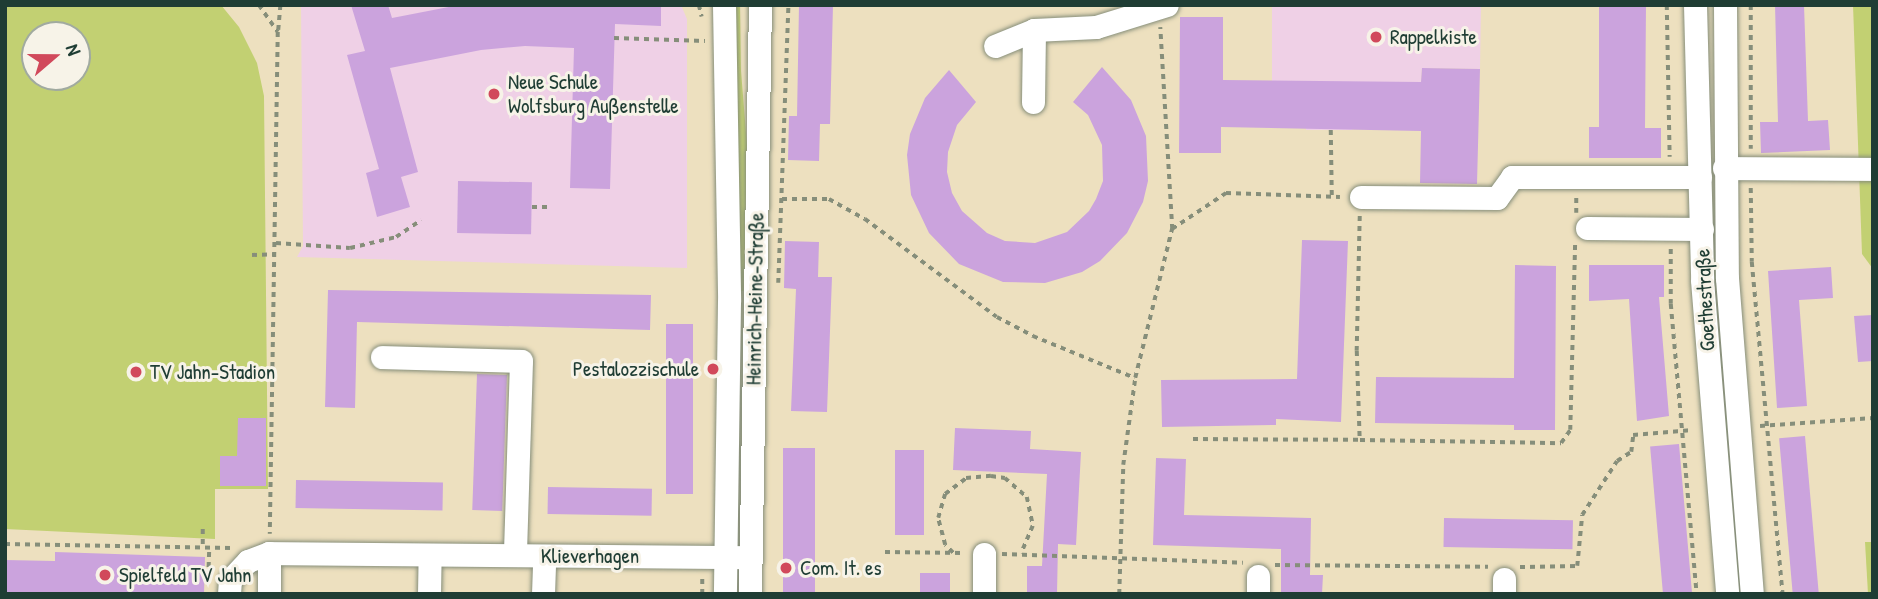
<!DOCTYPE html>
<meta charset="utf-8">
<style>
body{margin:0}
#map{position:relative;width:1878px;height:599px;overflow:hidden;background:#ede0bf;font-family:"Patrick Hand",sans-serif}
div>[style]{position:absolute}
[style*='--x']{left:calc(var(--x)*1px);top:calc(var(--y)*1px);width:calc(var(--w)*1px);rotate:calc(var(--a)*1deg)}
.built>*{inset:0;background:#efd0e6}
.green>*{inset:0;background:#c2d072}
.building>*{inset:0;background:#cba3dd;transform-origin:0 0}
.path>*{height:3.5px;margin-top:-1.75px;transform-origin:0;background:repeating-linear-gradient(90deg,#868e7a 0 5px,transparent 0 10px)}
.roads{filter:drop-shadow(0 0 2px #868e7a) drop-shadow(0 0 2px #868e7a)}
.minor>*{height:23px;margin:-11.5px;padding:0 11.5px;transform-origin:11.5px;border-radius:11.5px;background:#fff}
.dots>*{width:19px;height:19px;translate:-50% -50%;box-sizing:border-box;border:4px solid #f7f3e8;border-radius:50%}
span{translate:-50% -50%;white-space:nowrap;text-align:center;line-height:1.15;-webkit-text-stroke:6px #f7f3e8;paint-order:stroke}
.poi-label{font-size:21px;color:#1f3d34}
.left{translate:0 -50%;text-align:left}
.right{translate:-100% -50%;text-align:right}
.street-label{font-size:21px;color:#1f3d34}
.frame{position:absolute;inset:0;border:7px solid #1f3d34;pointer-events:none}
.north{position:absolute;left:21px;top:21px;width:70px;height:70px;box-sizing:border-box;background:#f7f3e8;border:2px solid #a1aaa0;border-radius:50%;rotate:70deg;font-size:19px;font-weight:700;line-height:28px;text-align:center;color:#1f3d34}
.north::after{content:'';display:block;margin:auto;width:24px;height:32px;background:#d1495b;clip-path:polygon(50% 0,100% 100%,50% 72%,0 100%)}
</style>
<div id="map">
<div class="built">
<i style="clip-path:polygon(301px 5px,681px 5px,687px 19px,687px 268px,297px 257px,303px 246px)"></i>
<i style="clip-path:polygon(1272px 5px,1481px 5px,1480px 69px,1422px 68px,1421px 82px,1352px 82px,1352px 130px,1306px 130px,1306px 81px,1272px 81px)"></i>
</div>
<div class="green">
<i style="clip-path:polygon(evenodd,5px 5px,221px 5px,239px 27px,257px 63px,264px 96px,268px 489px,215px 489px,215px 539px,5px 529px,5px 5px,35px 35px,77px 35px,77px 77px,35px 77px,35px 35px)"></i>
<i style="clip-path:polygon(734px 5px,740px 5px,741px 71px,747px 145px,744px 291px,739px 291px)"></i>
<i style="clip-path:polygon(1853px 5px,1873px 5px,1873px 269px,1862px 254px)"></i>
<i style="clip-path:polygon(1865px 542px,1873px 542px,1873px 594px,1868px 594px)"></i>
</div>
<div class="building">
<i style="clip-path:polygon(351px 5px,388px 5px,392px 18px,459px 5px,661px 5px,661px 26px,615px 24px,610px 189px,570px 188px,574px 48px,525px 46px,481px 50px,390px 68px,418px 172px,401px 177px,410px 207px,377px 217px,366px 173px,379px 169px,347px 55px,365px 51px)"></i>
<i style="clip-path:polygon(799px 5px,833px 5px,830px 124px,820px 124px,819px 161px,788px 160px,789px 116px,797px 116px)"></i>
<i style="clip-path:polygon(1599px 5px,1646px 5px,1645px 128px,1661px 128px,1661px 158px,1589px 158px,1589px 127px,1599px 127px)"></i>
<i style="clip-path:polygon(1775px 5px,1804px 5px,1808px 121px,1828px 120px,1830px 150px,1761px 153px,1760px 122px,1778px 122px)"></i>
<i style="clip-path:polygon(1180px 17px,1223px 17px,1223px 80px,1421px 82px,1422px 68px,1480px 69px,1477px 184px,1420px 183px,1421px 131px,1221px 127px,1221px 153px,1179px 153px)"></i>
<i style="clip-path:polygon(1102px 67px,1131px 100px,1146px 136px,1148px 181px,1143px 202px,1127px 233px,1100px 261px,1082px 272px,1045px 283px,1003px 282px,959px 264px,929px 233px,911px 195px,907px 155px,910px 134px,925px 98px,949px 70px,976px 102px,957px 125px,948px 152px,947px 172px,952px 193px,962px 211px,987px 233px,1005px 241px,1035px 243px,1067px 232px,1089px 211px,1096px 199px,1103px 181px,1102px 145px,1088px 115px,1073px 102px)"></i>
<i style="left:458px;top:181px;width:74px;height:52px;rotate:1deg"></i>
<i style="clip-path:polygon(1302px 240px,1348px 241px,1341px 422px,1276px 419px,1276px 425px,1162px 427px,1161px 380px,1297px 379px)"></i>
<i style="clip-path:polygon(785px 241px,819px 242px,818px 277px,832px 277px,827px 412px,791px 411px,796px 289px,784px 288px)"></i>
<i style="clip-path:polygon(1515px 265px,1556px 266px,1555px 430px,1514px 430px,1514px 425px,1375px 423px,1376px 377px,1514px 378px)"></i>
<i style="clip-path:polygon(1589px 265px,1664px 265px,1664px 297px,1659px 297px,1669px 416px,1637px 421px,1629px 299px,1589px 301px)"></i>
<i style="clip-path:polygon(1831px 267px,1833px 298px,1799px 300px,1807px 406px,1777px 408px,1768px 271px)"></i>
<i style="clip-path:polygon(328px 290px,651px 295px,650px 330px,357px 322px,355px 408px,325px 407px)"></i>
<i style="clip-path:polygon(1873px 315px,1873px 361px,1858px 362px,1854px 316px)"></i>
<i style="left:666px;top:324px;width:27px;height:170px"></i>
<i style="left:477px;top:374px;width:30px;height:136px;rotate:2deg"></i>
<i style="clip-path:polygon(238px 418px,266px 418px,266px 486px,220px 486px,220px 456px,237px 456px)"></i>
<i style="clip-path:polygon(955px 428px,1031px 431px,1030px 449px,1081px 452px,1076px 545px,1058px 544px,1057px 594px,1027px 594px,1027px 566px,1042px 566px,1047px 474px,953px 470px)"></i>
<i style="left:1805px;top:436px;width:159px;height:26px;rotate:85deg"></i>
<i style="left:1679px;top:444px;width:150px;height:29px;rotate:85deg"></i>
<i style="left:783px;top:448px;width:32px;height:146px"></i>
<i style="left:895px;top:450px;width:29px;height:85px"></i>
<i style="clip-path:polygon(1156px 458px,1186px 459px,1184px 515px,1311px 518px,1310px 575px,1323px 575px,1322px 594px,1281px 594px,1281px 549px,1153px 545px)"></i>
<i style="left:296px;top:480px;width:147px;height:28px;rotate:1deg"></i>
<i style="left:548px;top:487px;width:104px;height:27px;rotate:1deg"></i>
<i style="left:1444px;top:518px;width:129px;height:29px;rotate:1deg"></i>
<i style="clip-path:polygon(55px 552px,205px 557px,204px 594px,5px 594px,5px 560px,55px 561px)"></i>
<i style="left:920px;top:573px;width:30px;height:21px"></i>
</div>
<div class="path">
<i style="--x:259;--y:5;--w:33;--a:55"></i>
<i style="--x:278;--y:32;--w:502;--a:90.91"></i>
<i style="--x:699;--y:5;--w:12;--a:76"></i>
<i style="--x:1667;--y:5;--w:152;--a:88.9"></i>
<i style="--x:1751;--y:5;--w:144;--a:90"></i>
<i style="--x:278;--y:30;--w:25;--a:-85"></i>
<i style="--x:614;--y:38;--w:91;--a:1.9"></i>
<i style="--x:1331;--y:130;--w:66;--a:89.1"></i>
<i style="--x:1751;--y:188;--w:74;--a:89.2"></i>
<i style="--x:1752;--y:262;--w:333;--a:84.7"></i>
<i style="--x:782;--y:199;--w:47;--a:0"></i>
<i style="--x:829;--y:199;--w:41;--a:29.1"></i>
<i style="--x:865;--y:219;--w:164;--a:36.6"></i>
<i style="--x:997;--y:317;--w:41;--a:27.8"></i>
<i style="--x:1033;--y:336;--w:110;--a:22.4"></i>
<i style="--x:532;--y:207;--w:15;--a:0"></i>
<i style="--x:1576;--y:213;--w:17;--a:-90"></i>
<i style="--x:1360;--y:216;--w:135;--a:91.3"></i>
<i style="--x:1357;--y:351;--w:89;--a:88.1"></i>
<i style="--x:1360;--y:440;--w:201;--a:0.9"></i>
<i style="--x:1561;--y:443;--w:16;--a:-55"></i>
<i style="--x:1570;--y:430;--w:185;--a:-88.5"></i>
<i style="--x:1172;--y:229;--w:65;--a:-33.7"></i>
<i style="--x:1226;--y:193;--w:114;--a:2"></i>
<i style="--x:276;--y:243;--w:74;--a:3.9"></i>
<i style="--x:350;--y:248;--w:47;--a:-13.4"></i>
<i style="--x:396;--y:237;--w:30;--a:-34"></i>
<i style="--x:1671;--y:249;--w:55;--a:90"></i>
<i style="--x:1671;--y:304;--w:291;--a:84.9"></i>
<i style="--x:252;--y:255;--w:23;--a:-2"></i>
<i style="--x:778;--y:283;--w:278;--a:-87.9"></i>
<i style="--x:1760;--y:426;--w:113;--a:-4"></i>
<i style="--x:1193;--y:439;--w:167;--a:0.3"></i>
<i style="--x:203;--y:529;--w:19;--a:90"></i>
<i style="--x:5;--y:544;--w:226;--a:1"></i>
<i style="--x:885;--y:552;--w:78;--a:0.7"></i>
<i style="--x:953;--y:553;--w:11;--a:-135"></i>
<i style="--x:945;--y:545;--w:28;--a:-105"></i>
<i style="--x:938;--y:518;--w:25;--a:-74"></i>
<i style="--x:945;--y:494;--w:26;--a:-37"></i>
<i style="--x:966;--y:478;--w:25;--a:-5"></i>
<i style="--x:991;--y:476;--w:14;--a:8"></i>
<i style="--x:1005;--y:478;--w:29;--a:41"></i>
<i style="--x:1027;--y:497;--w:30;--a:78"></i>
<i style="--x:1033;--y:526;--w:30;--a:113"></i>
<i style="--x:1002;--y:554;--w:241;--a:2.1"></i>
<i style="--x:1275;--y:565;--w:213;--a:0.5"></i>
<i style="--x:1520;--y:567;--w:57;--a:-1"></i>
<i style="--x:1577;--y:566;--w:51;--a:-84.4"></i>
<i style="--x:1582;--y:515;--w:64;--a:-57.1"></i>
<i style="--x:1617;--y:461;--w:17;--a:-33"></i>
<i style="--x:1631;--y:452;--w:17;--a:-83"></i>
<i style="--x:1633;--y:435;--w:60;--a:-4.8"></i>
<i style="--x:208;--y:577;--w:29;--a:-88"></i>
<i style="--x:702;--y:594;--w:17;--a:-90"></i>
<i style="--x:1119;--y:594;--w:129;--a:-88.2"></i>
<i style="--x:1123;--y:465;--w:88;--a:-82.1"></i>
<i style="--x:1135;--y:378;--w:154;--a:-76.1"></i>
<i style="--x:1172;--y:229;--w:202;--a:-93.4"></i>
</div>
<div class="roads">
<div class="minor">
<i style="--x:724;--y:5;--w:296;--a:89"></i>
<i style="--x:729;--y:301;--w:293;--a:90.8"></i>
<i style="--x:1695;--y:5;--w:275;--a:88.5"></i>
<i style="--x:1702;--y:280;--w:315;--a:85.4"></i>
<i style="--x:1725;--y:5;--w:273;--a:89.6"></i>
<i style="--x:1727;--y:278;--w:317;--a:85.5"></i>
<i style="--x:995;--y:46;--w:42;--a:-22.3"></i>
<i style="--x:1034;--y:30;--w:62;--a:-2.8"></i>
<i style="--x:1096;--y:27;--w:74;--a:-17.2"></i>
<i style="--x:1033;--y:102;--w:72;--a:-89.2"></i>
<i style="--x:1724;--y:168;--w:149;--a:0.4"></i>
<i style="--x:1361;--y:197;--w:136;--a:0.4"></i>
<i style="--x:1497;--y:198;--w:26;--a:-54"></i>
<i style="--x:1512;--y:177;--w:188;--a:0"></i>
<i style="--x:1587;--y:228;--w:115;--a:0.5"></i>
<i style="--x:382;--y:357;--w:139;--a:1.6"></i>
<i style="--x:521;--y:361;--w:194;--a:91.8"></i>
<i style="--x:229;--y:594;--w:14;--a:-86"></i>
<i style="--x:230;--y:580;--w:26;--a:-47"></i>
<i style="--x:248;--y:561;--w:22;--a:-21"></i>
<i style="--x:269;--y:553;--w:471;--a:0.5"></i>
<i style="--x:269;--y:594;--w:41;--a:-90"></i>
<i style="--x:429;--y:594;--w:39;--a:-89"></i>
<i style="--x:543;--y:594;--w:38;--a:-88"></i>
<i style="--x:750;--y:594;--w:589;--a:-89.03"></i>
<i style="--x:984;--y:594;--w:40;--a:-90"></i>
<i style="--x:1258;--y:594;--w:18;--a:-90"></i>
<i style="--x:1504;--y:594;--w:15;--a:-90"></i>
</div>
</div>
<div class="dots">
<i style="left:1376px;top:37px;background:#d1495b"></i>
<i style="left:494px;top:94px;background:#d1495b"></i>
<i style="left:713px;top:369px;background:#d1495b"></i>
<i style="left:136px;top:372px;background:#d1495b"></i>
<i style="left:786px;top:568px;background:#d1495b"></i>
<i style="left:105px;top:575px;background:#d1495b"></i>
</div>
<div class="poi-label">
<span class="left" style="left:1390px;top:37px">Rappelkiste</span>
<span class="left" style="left:508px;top:94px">Neue Schule<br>Wolfsburg Außenstelle</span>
<span class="right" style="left:699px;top:369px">Pestalozzischule</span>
<span class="left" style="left:150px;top:372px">TV Jahn-Stadion</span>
<span class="left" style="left:800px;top:568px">Com. It. es</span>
<span class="left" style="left:119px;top:575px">Spielfeld TV Jahn</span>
</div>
<div class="street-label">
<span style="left:755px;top:299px;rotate:-89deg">Heinrich-Heine-Straße</span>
<span style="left:1705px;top:300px;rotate:-93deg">Goethestraße</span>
<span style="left:590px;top:556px">Klieverhagen</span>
</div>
<div class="frame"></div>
<div class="north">N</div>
</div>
